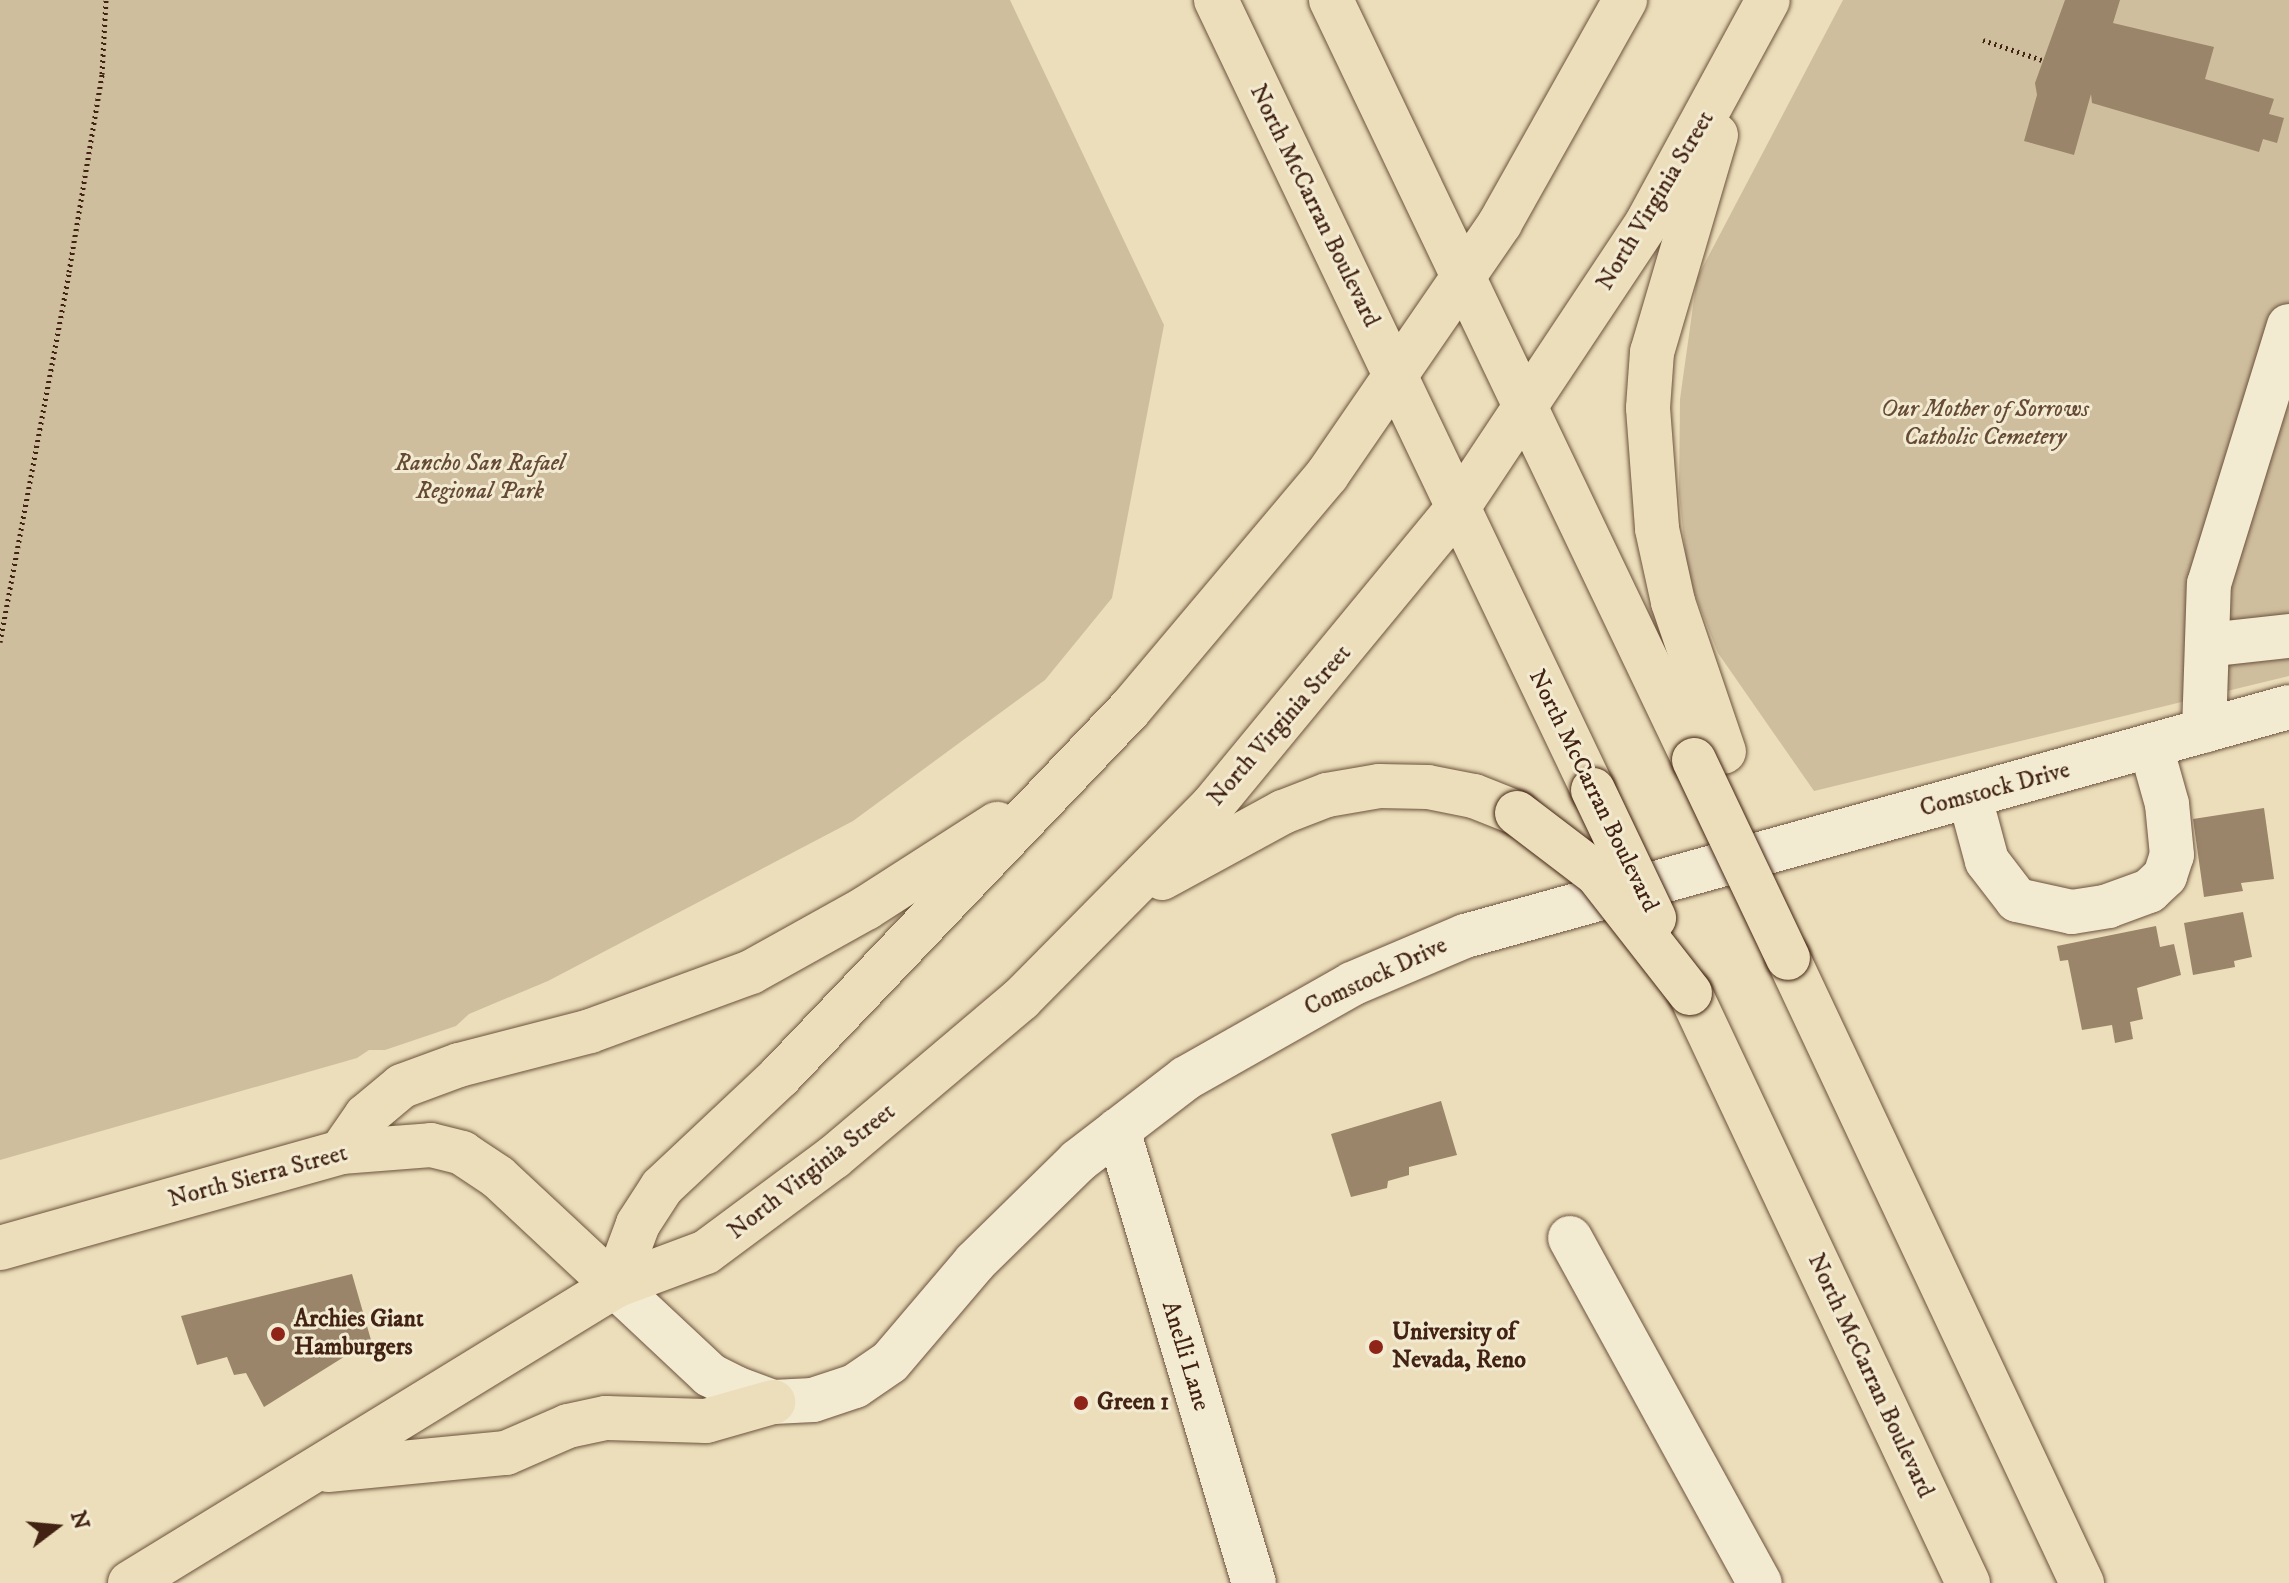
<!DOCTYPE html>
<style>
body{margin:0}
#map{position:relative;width:2289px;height:1583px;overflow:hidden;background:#ecdeba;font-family:"IM FELL DW Pica",serif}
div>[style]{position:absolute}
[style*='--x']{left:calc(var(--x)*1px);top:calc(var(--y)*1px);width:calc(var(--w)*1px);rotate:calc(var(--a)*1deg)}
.green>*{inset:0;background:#cfbe9e}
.building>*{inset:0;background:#9a846a}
.path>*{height:5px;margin-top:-2.5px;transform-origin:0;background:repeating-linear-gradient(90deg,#422313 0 2px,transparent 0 6px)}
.roads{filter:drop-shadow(0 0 2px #6c523d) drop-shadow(0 0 2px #6c523d)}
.minor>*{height:44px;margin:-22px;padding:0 22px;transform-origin:22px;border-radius:22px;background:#f3ead2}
.major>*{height:44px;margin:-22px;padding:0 22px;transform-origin:22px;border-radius:22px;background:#ecdeba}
.bridges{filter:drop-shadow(0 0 2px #422313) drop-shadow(0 0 2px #422313)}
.major-bridge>*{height:44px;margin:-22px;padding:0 22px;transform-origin:22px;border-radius:22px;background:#ecdeba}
.dots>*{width:22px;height:22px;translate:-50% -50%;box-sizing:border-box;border:4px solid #f3ead2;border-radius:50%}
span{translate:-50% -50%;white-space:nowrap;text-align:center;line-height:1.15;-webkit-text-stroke:6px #f3ead2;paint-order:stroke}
.street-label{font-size:24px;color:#422313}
.park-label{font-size:24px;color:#654a36;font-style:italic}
.poi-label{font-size:24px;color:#422313;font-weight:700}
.left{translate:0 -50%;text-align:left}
.north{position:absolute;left:16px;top:1487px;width:80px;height:80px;-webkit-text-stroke:6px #f3ead2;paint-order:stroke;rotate:74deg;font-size:22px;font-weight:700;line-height:32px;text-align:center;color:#422313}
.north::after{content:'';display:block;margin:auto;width:28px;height:36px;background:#422313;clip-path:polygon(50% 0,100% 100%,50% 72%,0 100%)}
</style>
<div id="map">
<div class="green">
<i style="clip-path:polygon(0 0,1010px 0,1164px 325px,1112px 598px,1045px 680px,853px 821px,548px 981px,469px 1014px,456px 1026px,385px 1050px,369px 1050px,357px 1058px,0 1160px)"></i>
<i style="clip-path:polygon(1843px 0,2289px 0,2289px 676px,1814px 791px,1718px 653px,1688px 577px,1679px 493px,1680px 399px,1697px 278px)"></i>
</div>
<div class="building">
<i style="clip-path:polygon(2065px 0,2120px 0,2113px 23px,2214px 47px,2205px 79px,2274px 99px,2269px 114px,2284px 118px,2277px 143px,2263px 139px,2259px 152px,2092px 103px,2091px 94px,2074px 155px,2024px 141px,2037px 95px,2035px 83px)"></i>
<i style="clip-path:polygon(2264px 808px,2274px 879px,2241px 883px,2243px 891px,2204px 897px,2193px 819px)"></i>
<i style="clip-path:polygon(2243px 912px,2252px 957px,2234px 961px,2235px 967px,2193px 975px,2184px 923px)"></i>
<i style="clip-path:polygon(2156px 926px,2160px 947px,2174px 944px,2181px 975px,2137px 988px,2143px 1019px,2130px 1022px,2133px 1039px,2115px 1043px,2112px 1025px,2082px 1030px,2068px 960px,2060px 961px,2057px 946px)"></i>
<i style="clip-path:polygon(1441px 1101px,1457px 1155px,1409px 1167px,1409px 1175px,1388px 1181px,1387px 1188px,1351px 1197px,1331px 1134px)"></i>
<i style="clip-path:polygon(352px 1274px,371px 1340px,264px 1407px,246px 1373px,234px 1375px,227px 1357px,197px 1365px,181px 1316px)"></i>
</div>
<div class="path">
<i style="--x:1983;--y:40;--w:62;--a:18.7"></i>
<i style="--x:0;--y:642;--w:376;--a:-79.4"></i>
<i style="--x:69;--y:272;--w:201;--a:-80.5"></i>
<i style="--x:102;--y:74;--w:74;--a:-86.9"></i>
</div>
<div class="roads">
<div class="minor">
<i style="--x:2207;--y:645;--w:82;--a:-6.3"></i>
<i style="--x:2204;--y:731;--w:147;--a:-88.1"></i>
<i style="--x:2209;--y:584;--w:270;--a:-72.8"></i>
<i style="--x:1970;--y:798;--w:65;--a:74.9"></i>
<i style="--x:1987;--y:861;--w:49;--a:52.4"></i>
<i style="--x:2017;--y:900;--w:56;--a:12.3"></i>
<i style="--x:2072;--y:912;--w:36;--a:-9"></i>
<i style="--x:2108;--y:906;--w:44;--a:-20.1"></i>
<i style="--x:2149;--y:891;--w:22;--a:-43"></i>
<i style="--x:2165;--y:876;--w:22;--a:-72"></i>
<i style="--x:2172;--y:855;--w:51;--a:-95.6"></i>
<i style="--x:2167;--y:804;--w:59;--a:-105.7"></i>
<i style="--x:1118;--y:1130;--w:473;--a:73.3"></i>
<i style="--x:1570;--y:1238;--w:394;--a:61.2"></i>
<i style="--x:615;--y:1286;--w:130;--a:43.1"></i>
<i style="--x:710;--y:1375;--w:28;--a:27"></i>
<i style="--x:735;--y:1388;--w:40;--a:20.2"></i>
<i style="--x:773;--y:1402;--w:40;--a:-2.9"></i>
<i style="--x:813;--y:1400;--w:44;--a:-18.4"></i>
<i style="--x:855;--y:1386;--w:42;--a:-34.4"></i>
<i style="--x:890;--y:1362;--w:131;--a:-49.6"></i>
<i style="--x:975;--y:1262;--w:144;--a:-44.4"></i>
<i style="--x:1078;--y:1161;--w:136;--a:-37.5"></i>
<i style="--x:1186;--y:1078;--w:191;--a:-29.5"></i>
<i style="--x:1352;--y:984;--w:123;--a:-23"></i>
<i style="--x:1465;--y:936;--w:855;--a:-15.53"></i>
</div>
<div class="major">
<i style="--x:1216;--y:0;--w:875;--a:64.49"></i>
<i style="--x:1331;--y:0;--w:842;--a:64.47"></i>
<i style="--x:1716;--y:135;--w:226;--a:106.4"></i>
<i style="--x:1652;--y:352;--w:56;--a:94.1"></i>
<i style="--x:1648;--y:408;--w:121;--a:85.7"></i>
<i style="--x:1657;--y:529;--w:75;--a:77.6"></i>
<i style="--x:1673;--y:602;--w:158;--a:71.2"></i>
<i style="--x:1162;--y:878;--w:138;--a:-28.6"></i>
<i style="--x:1283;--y:812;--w:47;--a:-21.1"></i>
<i style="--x:1327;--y:795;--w:53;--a:-9.8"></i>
<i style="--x:1379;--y:786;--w:49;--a:1.2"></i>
<i style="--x:1428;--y:787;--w:47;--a:11.1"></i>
<i style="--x:1474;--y:796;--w:46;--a:21.6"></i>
<i style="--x:1788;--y:958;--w:691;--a:64.81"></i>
<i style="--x:1690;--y:993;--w:652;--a:64.77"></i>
<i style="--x:341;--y:1152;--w:44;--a:-55.2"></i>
<i style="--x:366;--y:1116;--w:47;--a:-39.8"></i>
<i style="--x:402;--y:1086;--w:61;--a:-20.2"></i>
<i style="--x:459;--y:1065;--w:135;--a:-14.5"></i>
<i style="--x:590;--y:1031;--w:171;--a:-20.1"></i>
<i style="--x:751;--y:972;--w:132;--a:-29.1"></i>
<i style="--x:866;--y:908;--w:156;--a:-32.7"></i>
<i style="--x:0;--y:1248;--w:354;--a:-15.7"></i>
<i style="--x:341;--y:1152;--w:90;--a:-4.4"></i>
<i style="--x:431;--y:1145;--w:32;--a:14"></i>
<i style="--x:462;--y:1153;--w:43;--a:33.7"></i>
<i style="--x:498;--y:1177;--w:160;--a:43"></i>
<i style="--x:615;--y:1286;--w:66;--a:-69.6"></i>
<i style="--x:638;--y:1224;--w:44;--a:-57"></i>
<i style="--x:662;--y:1187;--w:162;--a:-43.2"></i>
<i style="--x:780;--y:1076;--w:507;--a:-46.36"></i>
<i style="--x:1130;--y:709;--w:306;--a:-49.9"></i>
<i style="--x:1327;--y:475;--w:306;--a:-55.5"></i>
<i style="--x:1500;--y:223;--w:256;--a:-60.7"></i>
<i style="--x:328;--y:1470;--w:179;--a:-5.5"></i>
<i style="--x:506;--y:1453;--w:68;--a:-23.5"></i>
<i style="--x:568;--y:1426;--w:39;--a:-12"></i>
<i style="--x:606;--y:1418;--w:100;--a:1.7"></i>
<i style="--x:706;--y:1421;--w:70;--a:-15.8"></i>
<i style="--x:130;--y:1583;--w:569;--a:-31.48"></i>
<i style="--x:615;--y:1286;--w:97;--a:-20.5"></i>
<i style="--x:706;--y:1252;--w:159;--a:-36.6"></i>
<i style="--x:834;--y:1157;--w:245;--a:-40.2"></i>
<i style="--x:1021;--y:999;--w:272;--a:-45.3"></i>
<i style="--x:1212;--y:806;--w:385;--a:-50.5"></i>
<i style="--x:1457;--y:509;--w:346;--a:-56.4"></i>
<i style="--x:1648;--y:221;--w:251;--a:-61.5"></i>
</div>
</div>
<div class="bridges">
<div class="major-bridge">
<i style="--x:1694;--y:760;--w:219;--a:64.6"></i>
<i style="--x:1593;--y:790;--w:142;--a:64.5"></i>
<i style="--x:1517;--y:813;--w:101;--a:37.3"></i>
<i style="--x:1597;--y:874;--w:151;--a:52"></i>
</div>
</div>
<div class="dots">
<i style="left:278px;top:1334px;background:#8f2418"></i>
<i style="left:1376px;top:1347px;background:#8f2418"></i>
<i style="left:1081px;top:1403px;background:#8f2418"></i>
</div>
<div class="street-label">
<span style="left:1656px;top:201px;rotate:-59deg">North Virginia Street</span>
<span style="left:1314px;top:206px;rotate:64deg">North McCarran Boulevard</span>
<span style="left:1280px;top:726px;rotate:-49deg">North Virginia Street</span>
<span style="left:1995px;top:790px;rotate:-15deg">Comstock Drive</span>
<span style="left:1593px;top:791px;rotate:64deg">North McCarran Boulevard</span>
<span style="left:1376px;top:977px;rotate:-25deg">Comstock Drive</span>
<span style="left:812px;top:1172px;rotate:-38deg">North Virginia Street</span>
<span style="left:258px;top:1177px;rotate:-15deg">North Sierra Street</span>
<span style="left:1185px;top:1356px;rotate:73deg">Anelli Lane</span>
<span style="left:1870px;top:1376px;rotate:65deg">North McCarran Boulevard</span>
</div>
<div class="park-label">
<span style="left:1985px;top:424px">Our Mother of Sorrows<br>Catholic Cemetery</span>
<span style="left:480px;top:478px">Rancho San Rafael<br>Regional Park</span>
</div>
<div class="poi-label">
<span class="left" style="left:294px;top:1334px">Archies Giant<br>Hamburgers</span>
<span class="left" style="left:1392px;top:1347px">University of<br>Nevada, Reno</span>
<span class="left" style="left:1097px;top:1403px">Green 1</span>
</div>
<div class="north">N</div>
</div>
